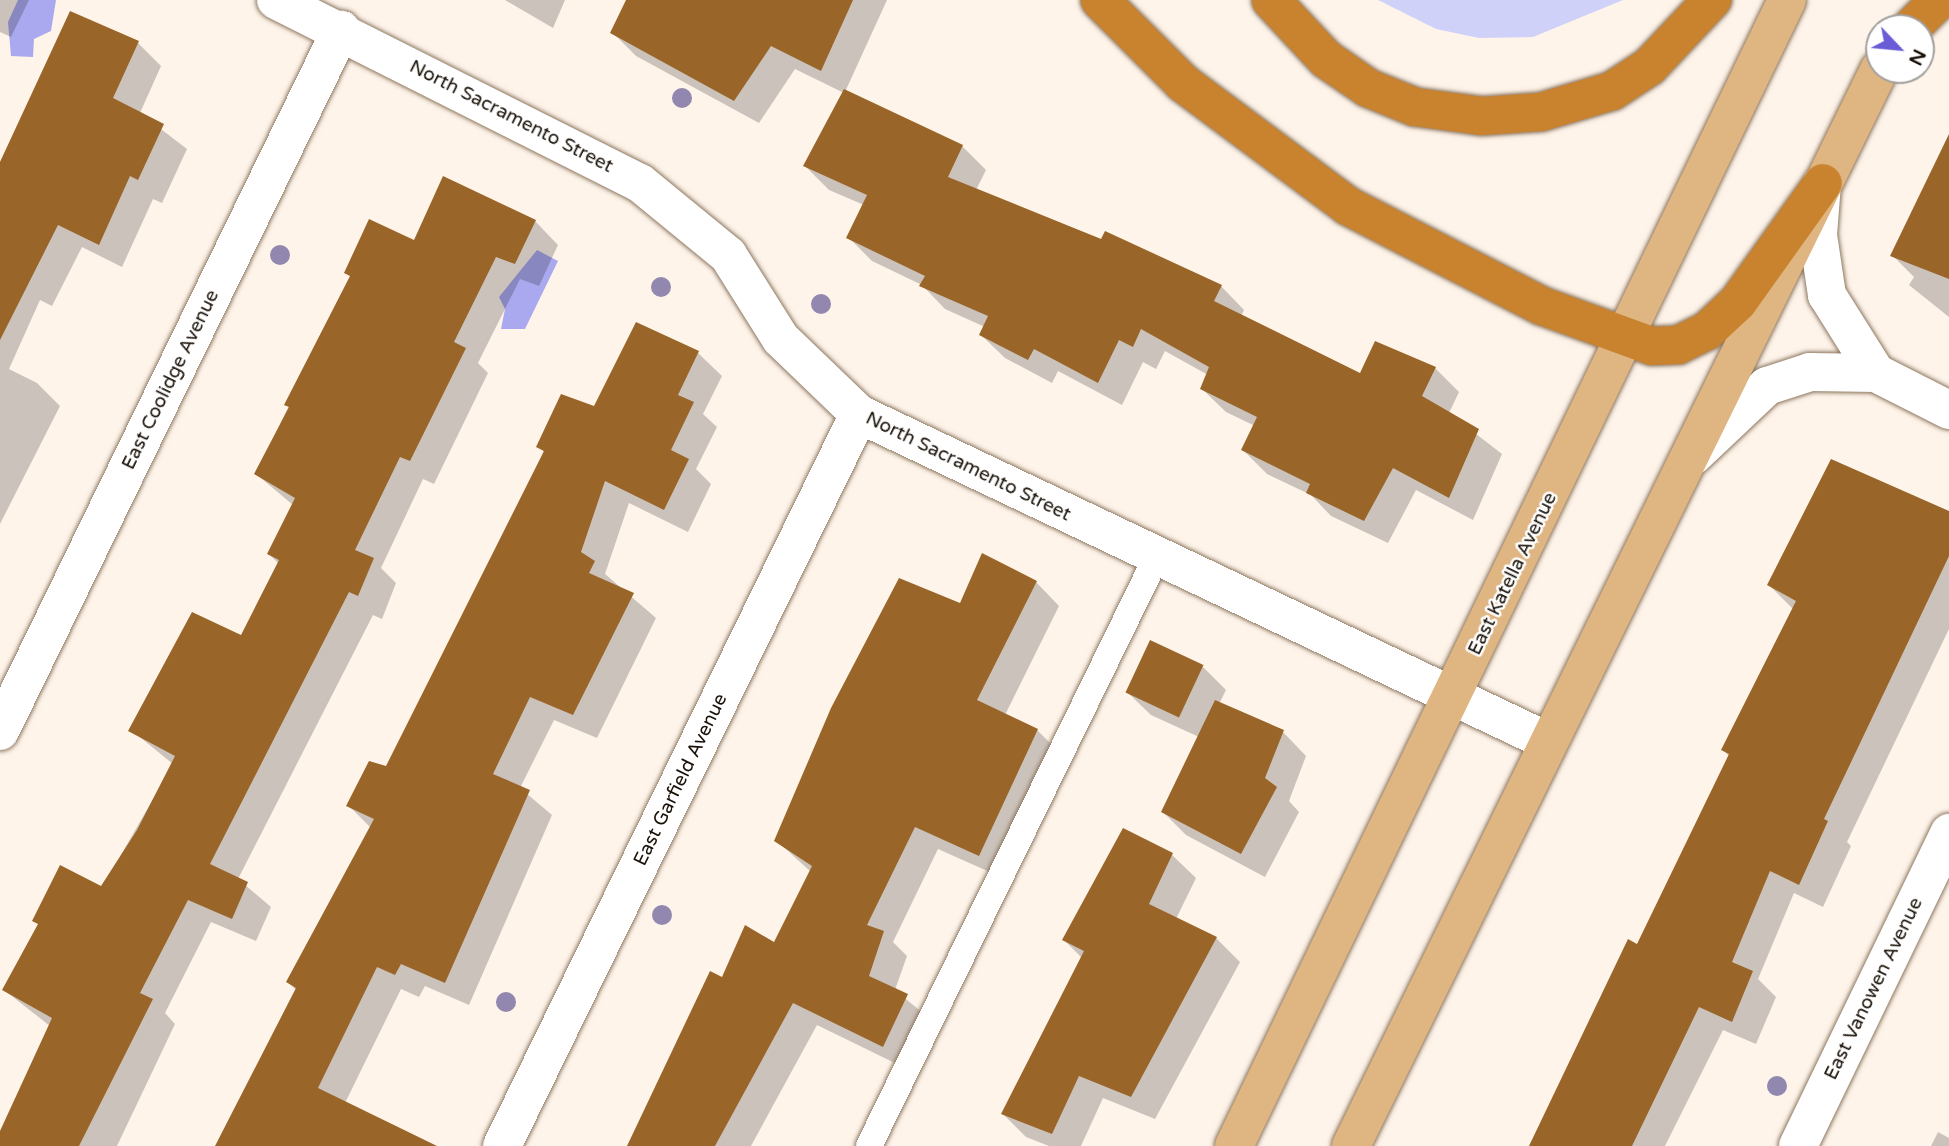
<!DOCTYPE html>
<style>
body{margin:0}
#map{position:relative;width:1949px;height:1146px;overflow:hidden;background:#fef4ea;font-family:"Varela Round",sans-serif}
div>[style]{position:absolute}
[style*='--x']{left:calc(var(--x)*1px);top:calc(var(--y)*1px);width:calc(var(--w)*1px);rotate:calc(var(--a)*1deg)}
.green>*{inset:0;background:#d0d1f9}
.water>*{inset:0;background:#aaa9f0}
.shadow>*{inset:0;background:#0003}
.building>*{inset:0;background:#996528;transform-origin:0 0}
.roads{filter:drop-shadow(0 0 2px #8d7760) drop-shadow(0 0 2px #8d7760)}
.lane>*{height:26px;margin:-13px;padding:0 13px;transform-origin:13px;border-radius:13px;background:#fff}
.street>*{height:38px;margin:-19px;padding:0 19px;transform-origin:19px;border-radius:19px;background:#fff}
.primary>*{height:38px;margin:-19px;padding:0 19px;transform-origin:19px;border-radius:19px;background:#dfb582}
.highway>*{height:38px;margin:-19px;padding:0 19px;transform-origin:19px;border-radius:19px;background:#c9832e}
.trees>*{width:20px;height:20px;margin:-10px;border-radius:50%;background:#9187af}
span{translate:-50% -50%;white-space:nowrap;text-align:center;line-height:1.15;-webkit-text-stroke:5px #fff;paint-order:stroke}
.street-label{font-size:19px;color:#1a1209}
.north{position:absolute;left:1865px;top:14px;width:70px;height:70px;box-sizing:border-box;background:#fff;border:2px solid #a3a09d;border-radius:50%;rotate:116deg;font-size:19px;font-weight:700;line-height:28px;text-align:center;color:#1a1209}
.north::after{content:'';display:block;margin:auto;width:24px;height:32px;background:#6a5cd6;clip-path:polygon(50% 0,100% 100%,50% 72%,0 100%)}
</style>
<div id="map">
<div class="green">
<i style="clip-path:polygon(1378px 0,1623px 0,1533px 37px,1479px 38px,1436px 29px)"></i>
</div>
<div class="water">
<i style="clip-path:polygon(18px 0,56px 0,51px 31px,34px 39px,33px 57px,11px 56px,8px 22px)"></i>
<i style="clip-path:polygon(537px 250px,558px 261px,525px 329px,501px 329px,505px 309px,499px 297px)"></i>
</div>
<div class="shadow">
<i style="clip-path:polygon(0 0,29px 0,11px 37px,0 32px)"></i>
<i style="clip-path:polygon(505px 0,565px 0,553px 28px)"></i>
<i style="clip-path:polygon(628px 0,887px 0,845px 92px,962px 146px,986px 170px,976px 190px,1221px 286px,1244px 310px,1241px 316px,1361px 375px,1435px 368px,1459px 392px,1449px 413px,1502px 454px,1473px 520px,1416px 490px,1388px 543px,1331px 516px,1311px 495px,1267px 474px,1243px 450px,1255px 426px,1226px 412px,1202px 389px,1208px 375px,1165px 351px,1156px 369px,1143px 362px,1122px 405px,1058px 371px,1052px 383px,1005px 358px,981px 335px,985px 327px,945px 309px,922px 285px,872px 261px,848px 237px,864px 205px,829px 190px,805px 166px,844px 93px,795px 69px,759px 123px,636px 56px,612px 32px)"></i>
<i style="clip-path:polygon(71px 13px,138px 43px,161px 66px,140px 113px,187px 149px,162px 203px,153px 199px,122px 267px,82px 247px,52px 306px,40px 300px,9px 369px,37px 383px,60px 406px,0 524px,0 162px)"></i>
<i style="clip-path:polygon(1949px 139px,1949px 317px,1909px 285px,1914px 277px,1893px 256px)"></i>
<i style="clip-path:polygon(535px 221px,558px 245px,539px 286px,520px 279px,478px 363px,488px 373px,434px 484px,423px 479px,381px 568px,396px 583px,382px 619px,373px 615px,238px 879px,271px 907px,256px 941px,211px 922px,165px 1013px,175px 1024px,117px 1146px,0 1146px,0 1132px,50px 1026px,4px 990px,39px 925px,34px 920px,102px 888px,173px 764px,131px 730px,242px 637px,279px 564px,269px 554px,293px 505px,256px 474px,351px 277px,346px 272px,415px 242px)"></i>
<i style="clip-path:polygon(637px 325px,698px 353px,722px 376px,703px 414px,717px 427px,696px 469px,711px 484px,688px 532px,629px 503px,605px 574px,656px 618px,597px 738px,554px 720px,520px 788px,552px 815px,469px 1005px,425px 986px,419px 997px,401px 989px,345px 1103px,400px 1146px,216px 1146px,297px 991px,288px 982px,371px 828px,348px 805px,387px 768px,545px 453px,538px 446px,595px 408px)"></i>
<i style="clip-path:polygon(1949px 513px,1949px 629px,1847px 842px,1851px 846px,1823px 907px,1794px 893px,1758px 979px,1776px 997px,1756px 1044px,1723px 1030px,1665px 1146px,1529px 1146px,1638px 946px,1730px 757px,1723px 750px,1793px 609px,1769px 585px)"></i>
<i style="clip-path:polygon(1036px 582px,1059px 606px,1005px 715px,1037px 730px,1061px 754px,1003px 878px,938px 849px,893px 942px,907px 956px,895px 990px,930px 1019px,907px 1069px,817px 1025px,751px 1146px,628px 1146px,723px 980px,775px 944px,811px 872px,776px 840px,961px 605px)"></i>
<i style="clip-path:polygon(1202px 666px,1226px 690px,1219px 704px,1283px 732px,1306px 756px,1289px 801px,1299px 812px,1265px 877px,1186px 835px,1163px 812px,1199px 737px,1151px 715px,1127px 692px)"></i>
<i style="clip-path:polygon(1123px 831px,1172px 855px,1196px 878px,1176px 919px,1216px 938px,1240px 962px,1155px 1119px,1103px 1098px,1081px 1146px,1049px 1146px,1026px 1137px,1003px 1114px,1082px 958px,1064px 940px)"></i>
<i style="clip-path:polygon(1938px 1132px,1949px 1138px,1949px 1146px,1931px 1146px)"></i>
</div>
<div class="building">
<i style="clip-path:polygon(626px 0,853px 0,821px 71px,771px 46px,734px 101px,610px 33px)"></i>
<i style="clip-path:polygon(70px 11px,139px 41px,113px 98px,164px 124px,138px 180px,130px 176px,99px 245px,58px 225px,0 340px,0 162px)"></i>
<i style="clip-path:polygon(844px 89px,963px 145px,948px 177px,1101px 239px,1105px 231px,1222px 285px,1214px 301px,1360px 373px,1375px 341px,1436px 367px,1422px 396px,1479px 429px,1449px 498px,1393px 468px,1364px 521px,1306px 493px,1310px 484px,1241px 450px,1257px 417px,1200px 389px,1209px 367px,1141px 329px,1133px 347px,1119px 340px,1098px 383px,1034px 349px,1028px 360px,979px 335px,988px 316px,919px 286px,925px 276px,846px 238px,867px 195px,803px 166px)"></i>
<i style="clip-path:polygon(1949px 134px,1949px 279px,1890px 256px)"></i>
<i style="clip-path:polygon(443px 176px,536px 220px,515px 264px,496px 257px,454px 342px,466px 348px,410px 461px,400px 457px,355px 550px,374px 558px,358px 596px,349px 592px,210px 864px,248px 882px,232px 919px,188px 900px,140px 993px,153px 999px,79px 1146px,0 1146px,0 1131px,52px 1018px,2px 990px,38px 924px,32px 921px,60px 865px,101px 886px,137px 830px,175px 756px,128px 731px,192px 612px,241px 635px,279px 560px,267px 554px,295px 498px,254px 474px,289px 407px,284px 405px,350px 276px,344px 273px,369px 219px,414px 240px)"></i>
<i style="clip-path:polygon(636px 322px,699px 351px,678px 395px,694px 402px,671px 450px,689px 459px,664px 510px,605px 481px,581px 552px,595px 561px,589px 573px,634px 593px,573px 715px,530px 697px,493px 774px,530px 790px,445px 983px,401px 964px,395px 975px,377px 967px,318px 1088px,437px 1146px,215px 1146px,296px 988px,286px 982px,374px 819px,346px 806px,369px 761px,386px 766px,544px 451px,536px 447px,561px 394px,594px 406px)"></i>
<i style="clip-path:polygon(1831px 459px,1949px 511px,1949px 556px,1824px 819px,1828px 821px,1799px 885px,1770px 871px,1732px 962px,1753px 971px,1732px 1022px,1699px 1007px,1632px 1146px,1529px 1146px,1628px 939px,1637px 944px,1729px 754px,1721px 750px,1796px 601px,1767px 585px)"></i>
<i style="clip-path:polygon(982px 553px,1037px 581px,977px 700px,1038px 729px,979px 856px,915px 827px,867px 925px,884px 931px,869px 976px,908px 994px,883px 1047px,793px 1003px,715px 1146px,627px 1146px,710px 971px,722px 977px,745px 925px,774px 942px,812px 866px,774px 841px,831px 708px,899px 578px,960px 603px)"></i>
<i style="left:1150px;top:640px;width:59px;height:58px;rotate:25deg"></i>
<i style="clip-path:polygon(1215px 700px,1284px 730px,1265px 778px,1277px 787px,1241px 854px,1161px 812px)"></i>
<i style="clip-path:polygon(1123px 828px,1173px 853px,1149px 904px,1217px 937px,1131px 1097px,1079px 1076px,1052px 1134px,1001px 1114px,1084px 951px,1062px 940px)"></i>
</div>
<div class="roads">
<div class="lane">
<i style="--x:869;--y:1146;--w:654;--a:-63.98"></i>
</div>
<div class="street">
<i style="--x:276;--y:0;--w:407;--a:26.7"></i>
<i style="--x:640;--y:183;--w:114;--a:39.3"></i>
<i style="--x:728;--y:255;--w:99;--a:57.8"></i>
<i style="--x:781;--y:339;--w:108;--a:43.9"></i>
<i style="--x:859;--y:414;--w:762;--a:25.42"></i>
<i style="--x:1822;--y:184;--w:51;--a:94.5"></i>
<i style="--x:1818;--y:235;--w:61;--a:81.5"></i>
<i style="--x:1827;--y:295;--w:92;--a:57.9"></i>
<i style="--x:1693;--y:456;--w:102;--a:-43.4"></i>
<i style="--x:1767;--y:386;--w:45;--a:-18"></i>
<i style="--x:1810;--y:372;--w:66;--a:0.9"></i>
<i style="--x:1876;--y:373;--w:82;--a:26.9"></i>
<i style="--x:0;--y:731;--w:780;--a:-64.06"></i>
<i style="--x:502;--y:1146;--w:814;--a:-64"></i>
<i style="--x:1798;--y:1146;--w:348;--a:-64.2"></i>
</div>
<div class="primary">
<i style="--x:1234;--y:1146;--w:1272;--a:-64.24"></i>
<i style="--x:1351;--y:1146;--w:1199;--a:-63.86"></i>
</div>
<div class="highway">
<i style="--x:1100;--y:0;--w:117;--a:45"></i>
<i style="--x:1183;--y:83;--w:206;--a:36.7"></i>
<i style="--x:1348;--y:206;--w:218;--a:27.3"></i>
<i style="--x:1542;--y:306;--w:117;--a:20"></i>
<i style="--x:1652;--y:346;--w:26;--a:-2"></i>
<i style="--x:1678;--y:345;--w:32;--a:-26"></i>
<i style="--x:1707;--y:331;--w:42;--a:-43.1"></i>
<i style="--x:1738;--y:302;--w:146;--a:-54.5"></i>
<i style="--x:1271;--y:0;--w:81;--a:47"></i>
<i style="--x:1326;--y:59;--w:51;--a:34.6"></i>
<i style="--x:1368;--y:88;--w:51;--a:22"></i>
<i style="--x:1415;--y:107;--w:68;--a:7.7"></i>
<i style="--x:1482;--y:116;--w:59;--a:-3.9"></i>
<i style="--x:1541;--y:112;--w:74;--a:-16.5"></i>
<i style="--x:1612;--y:91;--w:45;--a:-33.3"></i>
<i style="--x:1650;--y:66;--w:91;--a:-46.8"></i>
<i style="--x:1911;--y:28;--w:40;--a:-45"></i>
</div>
</div>
<div class="trees">
<i style="left:682px;top:98px"></i>
<i style="left:280px;top:255px"></i>
<i style="left:661px;top:287px"></i>
<i style="left:821px;top:304px"></i>
<i style="left:662px;top:915px"></i>
<i style="left:506px;top:1002px"></i>
<i style="left:1777px;top:1086px"></i>
</div>
<div class="street-label">
<span style="left:511px;top:117px;rotate:27deg">North Sacramento Street</span>
<span style="left:171px;top:380px;rotate:-64deg">East Coolidge Avenue</span>
<span style="left:968px;top:467px;rotate:26deg">North Sacramento Street</span>
<span style="left:1513px;top:574px;rotate:-64deg">East Katella Avenue</span>
<span style="left:681px;top:780px;rotate:-64deg">East Garfield Avenue</span>
<span style="left:1874px;top:989px;rotate:-64deg">East Vanowen Avenue</span>
</div>
<div class="north">N</div>
</div>
